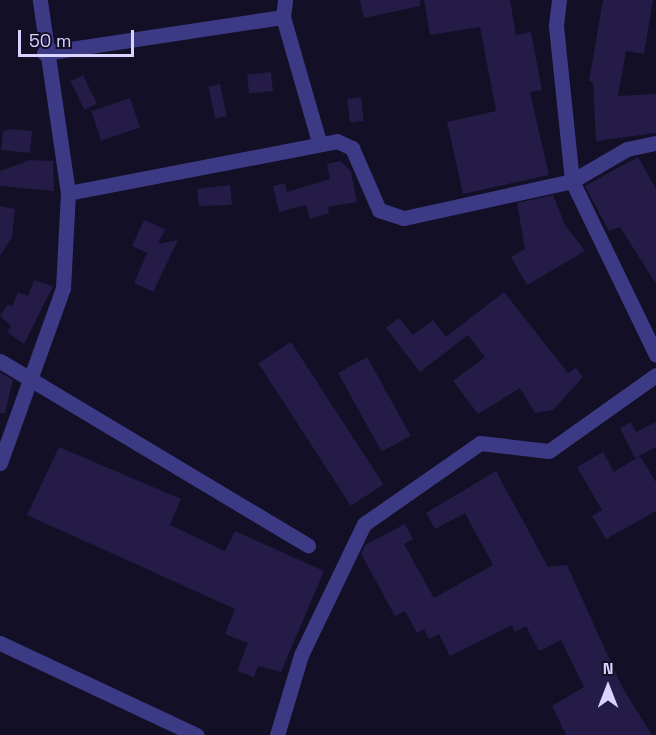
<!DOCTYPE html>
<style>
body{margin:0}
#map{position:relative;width:656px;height:735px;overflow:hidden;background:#130f26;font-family:"Space Grotesk",sans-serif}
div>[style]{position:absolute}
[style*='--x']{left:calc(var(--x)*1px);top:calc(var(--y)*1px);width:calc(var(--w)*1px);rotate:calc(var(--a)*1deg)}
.building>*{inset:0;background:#241b47;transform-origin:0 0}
.minor>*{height:15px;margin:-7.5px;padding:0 7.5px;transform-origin:7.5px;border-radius:7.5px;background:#3d3a85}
span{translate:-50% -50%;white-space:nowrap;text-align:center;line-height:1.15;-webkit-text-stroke:5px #130f26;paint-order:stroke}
.north{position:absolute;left:578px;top:657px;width:60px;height:60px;-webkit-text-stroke:4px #130f26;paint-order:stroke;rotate:0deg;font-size:16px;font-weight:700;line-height:24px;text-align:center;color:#d9d4ff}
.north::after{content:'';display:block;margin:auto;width:21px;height:27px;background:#d9d4ff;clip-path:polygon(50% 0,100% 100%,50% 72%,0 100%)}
.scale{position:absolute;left:18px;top:30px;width:116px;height:27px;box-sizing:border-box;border:3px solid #d9d4ff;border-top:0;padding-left:8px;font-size:18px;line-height:21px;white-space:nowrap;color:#d9d4ff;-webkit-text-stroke:4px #130f26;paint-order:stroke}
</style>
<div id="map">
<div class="building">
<i style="clip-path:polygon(360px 0,420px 0,420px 6px,364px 18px)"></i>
<i style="clip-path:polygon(424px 0,510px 0,516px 35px,531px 32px,542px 90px,530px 92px,549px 175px,463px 194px,447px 122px,496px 111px,480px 27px,430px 35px)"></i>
<i style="clip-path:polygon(603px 0,653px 0,644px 54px,626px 51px,618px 96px,656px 94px,656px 133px,596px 141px,593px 82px,589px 81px)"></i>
<i style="left:271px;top:72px;width:19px;height:24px;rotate:84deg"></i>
<i style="left:83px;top:75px;width:32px;height:14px;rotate:64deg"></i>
<i style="left:220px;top:84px;width:33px;height:12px;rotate:78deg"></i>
<i style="left:361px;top:97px;width:24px;height:14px;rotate:83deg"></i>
<i style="left:130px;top:98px;width:31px;height:41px;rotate:71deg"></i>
<i style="clip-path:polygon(13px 129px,32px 131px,30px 153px,1px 150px,3px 131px)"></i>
<i style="clip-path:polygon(638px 157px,656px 189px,656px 284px,620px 227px,609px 231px,585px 186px)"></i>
<i style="clip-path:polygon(30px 160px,53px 161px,54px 191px,0 186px,0 171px)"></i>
<i style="clip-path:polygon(340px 161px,351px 171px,357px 202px,328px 207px,329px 213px,310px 219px,306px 205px,279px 212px,273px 186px,285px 183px,287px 192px,330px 179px,327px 164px)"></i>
<i style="clip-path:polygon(230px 185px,232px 205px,199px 206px,197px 189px)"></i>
<i style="clip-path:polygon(553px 195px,565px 225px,585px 251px,527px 285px,511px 257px,525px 249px,517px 203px)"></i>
<i style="clip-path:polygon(0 206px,15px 209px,12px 237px,0 256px)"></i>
<i style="clip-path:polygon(144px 220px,165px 229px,158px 244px,178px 240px,153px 292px,134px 283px,147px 253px,132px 246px)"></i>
<i style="clip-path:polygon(34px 280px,53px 286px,24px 344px,7px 332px,11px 326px,0 316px,8px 304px,12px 307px,18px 292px,28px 296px)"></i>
<i style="clip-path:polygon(504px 292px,568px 373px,576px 368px,583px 377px,553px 410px,535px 413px,520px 388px,478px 414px,453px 381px,485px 357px,468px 335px,420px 372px,386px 328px,399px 318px,413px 335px,433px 320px,446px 337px)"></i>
<i style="left:291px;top:342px;width:170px;height:39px;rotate:57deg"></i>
<i style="left:367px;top:357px;width:90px;height:33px;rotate:61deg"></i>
<i style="clip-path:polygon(0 372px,13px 380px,5px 413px,0 413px)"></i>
<i style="clip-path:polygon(631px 422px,636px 432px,656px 422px,656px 447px,635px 458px,620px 428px)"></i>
<i style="clip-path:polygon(59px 447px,181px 499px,170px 525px,225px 551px,235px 531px,324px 571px,281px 672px,258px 666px,254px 677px,237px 671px,248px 643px,225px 634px,235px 609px,27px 515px)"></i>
<i style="clip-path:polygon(603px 452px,614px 472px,640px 456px,656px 482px,656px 511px,606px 539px,592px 516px,602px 510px,577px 467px)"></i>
<i style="clip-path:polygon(496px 471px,548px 567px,567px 565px,622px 687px,652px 735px,566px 735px,552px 706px,584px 687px,561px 640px,539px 651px,526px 626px,515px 632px,512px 625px,450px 656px,439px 634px,429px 639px,424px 629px,417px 633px,405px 611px,395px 616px,361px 554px,365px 545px,405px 524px,413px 539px,404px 544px,434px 598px,493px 565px,465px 513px,435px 529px,426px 513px)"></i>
</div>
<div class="minor">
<i style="--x:559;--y:0;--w:26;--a:97"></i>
<i style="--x:556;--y:26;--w:156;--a:84.1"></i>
<i style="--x:572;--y:181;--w:193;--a:64.2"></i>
<i style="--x:283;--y:17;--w:17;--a:-83"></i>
<i style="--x:44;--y:53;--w:242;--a:-8.6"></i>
<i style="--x:283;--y:17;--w:130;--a:73.9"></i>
<i style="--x:68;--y:193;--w:274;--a:-10.9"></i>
<i style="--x:337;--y:141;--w:17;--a:25"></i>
<i style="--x:352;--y:148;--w:68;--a:66.5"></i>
<i style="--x:379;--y:210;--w:26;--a:18"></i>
<i style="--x:404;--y:218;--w:172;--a:-12.4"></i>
<i style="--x:572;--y:181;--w:64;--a:-30.2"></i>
<i style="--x:627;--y:149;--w:30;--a:-12"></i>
<i style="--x:0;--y:361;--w:359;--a:30.9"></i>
<i style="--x:0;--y:463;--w:186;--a:-70.2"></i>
<i style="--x:63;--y:288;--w:95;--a:-87"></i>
<i style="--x:68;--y:193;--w:195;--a:-98.3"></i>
<i style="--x:0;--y:643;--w:217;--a:25.1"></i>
<i style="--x:277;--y:735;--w:84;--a:-73.3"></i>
<i style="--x:301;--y:655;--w:145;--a:-64.3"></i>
<i style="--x:364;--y:524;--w:141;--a:-34.9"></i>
<i style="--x:480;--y:443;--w:69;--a:6.6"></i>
<i style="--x:549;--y:451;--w:131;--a:-35.4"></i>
</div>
<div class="north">N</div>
<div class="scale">50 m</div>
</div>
